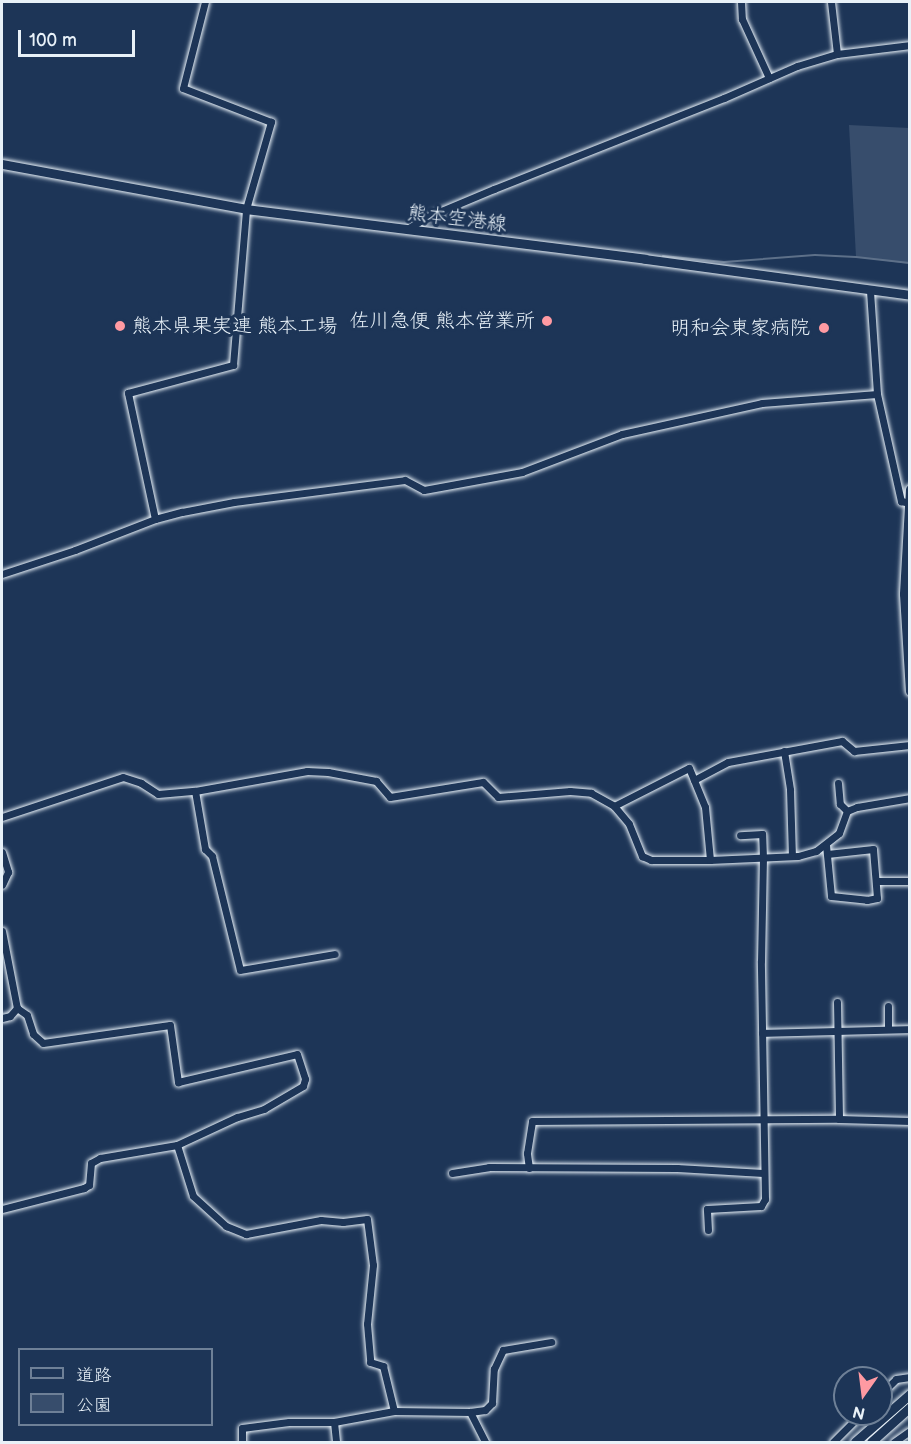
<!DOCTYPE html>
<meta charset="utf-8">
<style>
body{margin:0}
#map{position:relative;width:911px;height:1444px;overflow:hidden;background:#1d3557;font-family:"Balsamiq Sans","Klee One",sans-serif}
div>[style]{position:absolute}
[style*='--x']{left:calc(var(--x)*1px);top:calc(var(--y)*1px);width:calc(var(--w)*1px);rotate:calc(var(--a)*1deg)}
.green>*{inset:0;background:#374d6c}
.stream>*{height:2px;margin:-1px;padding:0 1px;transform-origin:1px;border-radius:1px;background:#5d7089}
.roads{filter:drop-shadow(0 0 2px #e8f1f8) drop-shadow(0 0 2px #e8f1f8)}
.street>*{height:7px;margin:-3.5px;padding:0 3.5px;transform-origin:3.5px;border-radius:3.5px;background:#1d3557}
.secondary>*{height:9px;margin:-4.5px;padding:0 4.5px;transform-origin:4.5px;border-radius:4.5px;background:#1d3557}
.dots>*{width:16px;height:16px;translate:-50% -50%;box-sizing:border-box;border:3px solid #1d3557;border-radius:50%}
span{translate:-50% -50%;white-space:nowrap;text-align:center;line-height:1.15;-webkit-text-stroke:6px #1d3557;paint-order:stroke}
.street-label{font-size:20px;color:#e8f1f8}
.poi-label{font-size:20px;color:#e8f1f8}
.right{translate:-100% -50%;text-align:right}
.left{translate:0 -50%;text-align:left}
.frame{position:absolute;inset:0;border:3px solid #e8f1f8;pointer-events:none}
.legend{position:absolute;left:18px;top:1348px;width:195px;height:78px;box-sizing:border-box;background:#1d3557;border:2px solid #6e8097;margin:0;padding:8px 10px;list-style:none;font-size:18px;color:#e8f1f8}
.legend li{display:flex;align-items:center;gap:12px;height:30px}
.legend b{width:30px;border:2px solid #6e8097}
.north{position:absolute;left:833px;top:1366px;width:60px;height:60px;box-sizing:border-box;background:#1d3557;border:2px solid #6e8097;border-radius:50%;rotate:194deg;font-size:16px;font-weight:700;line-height:24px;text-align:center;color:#e8f1f8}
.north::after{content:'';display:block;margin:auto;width:21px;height:27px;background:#ff9aa2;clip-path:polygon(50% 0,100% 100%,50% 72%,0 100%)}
.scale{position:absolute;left:18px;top:30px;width:117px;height:27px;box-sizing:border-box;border:3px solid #e8f1f8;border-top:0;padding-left:8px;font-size:18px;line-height:21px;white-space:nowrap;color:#e8f1f8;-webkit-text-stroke:4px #1d3557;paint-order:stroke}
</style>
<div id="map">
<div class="green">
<i style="clip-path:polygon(849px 125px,909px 128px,909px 264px,856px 257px)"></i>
</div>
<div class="stream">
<i style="--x:663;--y:256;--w:61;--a:5.6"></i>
<i style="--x:724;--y:262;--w:91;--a:-4.4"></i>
<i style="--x:815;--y:255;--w:41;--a:2.8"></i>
<i style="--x:856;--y:257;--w:54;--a:6.3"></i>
</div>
<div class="roads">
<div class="street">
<i style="--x:741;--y:2;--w:17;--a:87"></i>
<i style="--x:742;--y:19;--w:65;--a:65.4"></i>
<i style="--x:831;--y:2;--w:52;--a:83.4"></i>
<i style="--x:407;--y:229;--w:23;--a:-31"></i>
<i style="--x:427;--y:217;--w:73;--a:-22.7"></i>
<i style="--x:494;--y:189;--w:247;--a:-21.6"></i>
<i style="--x:724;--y:98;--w:80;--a:-23.7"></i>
<i style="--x:797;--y:66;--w:42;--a:-16.7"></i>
<i style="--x:837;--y:54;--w:74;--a:-7"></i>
<i style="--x:870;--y:291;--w:103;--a:86.1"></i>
<i style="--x:877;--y:394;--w:110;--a:77.4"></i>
<i style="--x:901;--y:501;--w:9;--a:13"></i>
<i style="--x:155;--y:519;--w:129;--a:-102.1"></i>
<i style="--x:128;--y:393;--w:109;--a:-14.9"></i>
<i style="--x:233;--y:365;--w:157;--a:-85.2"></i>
<i style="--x:246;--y:209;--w:91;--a:-74"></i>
<i style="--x:271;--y:122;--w:94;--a:-158.9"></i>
<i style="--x:183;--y:88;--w:89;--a:-75.7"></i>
<i style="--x:2;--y:574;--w:77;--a:-18.2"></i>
<i style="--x:75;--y:550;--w:86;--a:-21.2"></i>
<i style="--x:155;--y:519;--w:28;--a:-15"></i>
<i style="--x:182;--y:512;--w:53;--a:-10.9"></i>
<i style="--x:234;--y:502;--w:172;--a:-7.3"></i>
<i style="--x:405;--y:480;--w:21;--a:28"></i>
<i style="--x:424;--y:490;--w:100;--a:-10.4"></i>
<i style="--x:522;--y:472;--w:107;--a:-20.8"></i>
<i style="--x:622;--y:434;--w:143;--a:-12.5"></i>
<i style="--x:762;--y:403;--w:115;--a:-4.5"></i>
<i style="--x:784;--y:751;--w:39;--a:81"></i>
<i style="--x:790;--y:790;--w:66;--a:88.3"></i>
<i style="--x:694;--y:780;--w:38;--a:-28"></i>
<i style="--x:728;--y:762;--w:116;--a:-10.4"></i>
<i style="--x:842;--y:741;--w:16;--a:40"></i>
<i style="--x:854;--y:751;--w:56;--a:-6.1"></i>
<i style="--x:838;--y:783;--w:21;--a:85"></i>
<i style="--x:840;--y:804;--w:10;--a:45"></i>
<i style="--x:195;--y:791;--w:59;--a:80.2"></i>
<i style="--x:205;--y:849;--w:10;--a:45"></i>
<i style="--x:212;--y:856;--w:117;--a:76.2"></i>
<i style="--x:240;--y:970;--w:96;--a:-9.6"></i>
<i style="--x:614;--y:806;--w:84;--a:-26.9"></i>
<i style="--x:689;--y:768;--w:42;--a:67.7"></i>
<i style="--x:705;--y:807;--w:53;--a:84.6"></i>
<i style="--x:2;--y:817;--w:127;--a:-18.3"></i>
<i style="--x:123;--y:777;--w:19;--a:18"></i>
<i style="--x:141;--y:783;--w:20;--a:33"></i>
<i style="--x:158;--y:794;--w:37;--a:-5"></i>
<i style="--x:195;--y:791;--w:114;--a:-10.1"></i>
<i style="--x:307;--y:771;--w:21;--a:3"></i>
<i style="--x:328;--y:772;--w:49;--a:10.6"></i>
<i style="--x:376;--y:781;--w:21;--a:49"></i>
<i style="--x:390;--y:797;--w:94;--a:-9.2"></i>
<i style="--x:483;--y:782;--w:21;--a:45"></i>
<i style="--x:498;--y:797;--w:72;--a:-4.8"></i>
<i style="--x:570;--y:791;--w:21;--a:5"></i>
<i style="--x:591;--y:793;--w:26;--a:29"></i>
<i style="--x:614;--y:806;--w:23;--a:50"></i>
<i style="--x:629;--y:824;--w:35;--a:68"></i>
<i style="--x:642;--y:856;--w:10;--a:24"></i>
<i style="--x:651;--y:860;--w:59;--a:0"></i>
<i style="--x:710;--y:860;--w:88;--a:-2.6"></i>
<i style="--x:798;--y:856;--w:19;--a:-16"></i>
<i style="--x:816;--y:851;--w:29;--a:-38"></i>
<i style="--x:839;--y:833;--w:23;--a:-70"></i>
<i style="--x:847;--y:811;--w:11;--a:-22"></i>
<i style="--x:857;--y:807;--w:54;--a:-9.6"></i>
<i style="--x:826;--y:845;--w:51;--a:84.4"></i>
<i style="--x:831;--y:896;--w:36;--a:6"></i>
<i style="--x:867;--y:900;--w:10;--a:-11"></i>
<i style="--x:877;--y:898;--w:49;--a:-94.7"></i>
<i style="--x:873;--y:849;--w:46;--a:173.8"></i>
<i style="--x:2;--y:852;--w:21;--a:73"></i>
<i style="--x:8;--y:872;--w:14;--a:115"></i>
<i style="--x:876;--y:881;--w:34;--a:0"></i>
<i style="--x:2;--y:931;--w:78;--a:79"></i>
<i style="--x:17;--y:1008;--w:12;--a:35"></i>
<i style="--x:27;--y:1015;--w:20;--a:72"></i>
<i style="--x:33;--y:1034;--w:13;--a:42"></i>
<i style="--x:43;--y:1043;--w:128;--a:-8.1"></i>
<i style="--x:170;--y:1025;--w:58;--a:82"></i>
<i style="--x:178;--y:1082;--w:122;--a:-13.2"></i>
<i style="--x:297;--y:1054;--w:26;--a:72"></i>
<i style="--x:305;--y:1079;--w:7;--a:106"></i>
<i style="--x:303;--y:1086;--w:45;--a:149.5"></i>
<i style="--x:264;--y:1109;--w:28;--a:163"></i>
<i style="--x:237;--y:1117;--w:66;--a:155"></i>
<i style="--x:177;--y:1145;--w:78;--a:170.4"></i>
<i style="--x:100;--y:1158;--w:10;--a:151"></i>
<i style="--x:91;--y:1163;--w:22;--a:95"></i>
<i style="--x:89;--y:1185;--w:6;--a:149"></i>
<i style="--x:84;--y:1188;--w:85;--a:165.6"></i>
<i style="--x:837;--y:1002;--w:117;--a:89"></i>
<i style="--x:2;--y:1018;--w:8;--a:-14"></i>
<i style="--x:10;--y:1016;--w:11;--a:-49"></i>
<i style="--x:888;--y:1029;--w:23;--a:-90"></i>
<i style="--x:762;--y:1033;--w:148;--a:-1.5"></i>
<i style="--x:177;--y:1145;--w:53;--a:72.6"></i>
<i style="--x:193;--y:1196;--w:45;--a:42.3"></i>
<i style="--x:226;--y:1226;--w:22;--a:22"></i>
<i style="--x:246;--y:1234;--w:76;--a:-10.6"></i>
<i style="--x:321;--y:1220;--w:22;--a:5"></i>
<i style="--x:343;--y:1222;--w:24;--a:-7"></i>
<i style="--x:367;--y:1219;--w:46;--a:82.6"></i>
<i style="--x:373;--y:1265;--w:59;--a:95.8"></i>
<i style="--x:367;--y:1324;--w:38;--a:85"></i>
<i style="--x:370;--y:1362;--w:14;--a:17"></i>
<i style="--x:383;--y:1366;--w:46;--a:76.3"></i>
<i style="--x:529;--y:1168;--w:15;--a:-98"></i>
<i style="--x:527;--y:1153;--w:32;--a:-81"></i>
<i style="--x:532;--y:1121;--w:307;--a:-0.4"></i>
<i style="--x:839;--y:1119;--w:71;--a:1.6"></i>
<i style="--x:452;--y:1173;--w:37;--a:-9"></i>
<i style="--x:489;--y:1167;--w:188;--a:0.3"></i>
<i style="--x:677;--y:1168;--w:86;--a:3.3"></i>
<i style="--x:708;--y:1230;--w:21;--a:-93"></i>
<i style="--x:707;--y:1209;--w:54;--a:-3.2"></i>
<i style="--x:761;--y:1206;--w:8;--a:-60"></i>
<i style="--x:765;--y:1199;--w:238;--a:-91"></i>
<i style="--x:761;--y:961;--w:103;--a:-88.9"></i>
<i style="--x:763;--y:858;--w:24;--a:-92"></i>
<i style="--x:762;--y:834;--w:22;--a:177"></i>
<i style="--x:881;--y:1394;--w:21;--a:-45"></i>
<i style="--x:896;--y:1379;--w:14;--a:-8"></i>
<i style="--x:470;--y:1412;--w:15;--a:-8"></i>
<i style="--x:485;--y:1410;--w:10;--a:-45"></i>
<i style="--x:492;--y:1403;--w:34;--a:-87"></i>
<i style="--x:494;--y:1369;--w:21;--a:-65"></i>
<i style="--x:503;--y:1350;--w:49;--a:-9.5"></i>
<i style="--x:334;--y:1422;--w:20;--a:84"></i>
<i style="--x:242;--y:1442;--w:14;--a:-90"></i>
<i style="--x:242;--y:1428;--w:47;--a:-7.3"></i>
<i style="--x:289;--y:1422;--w:45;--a:0"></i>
<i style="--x:334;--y:1422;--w:61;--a:-10.4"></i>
<i style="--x:394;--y:1411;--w:76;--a:0.8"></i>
<i style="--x:470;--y:1412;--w:34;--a:63"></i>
<i style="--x:833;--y:1442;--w:40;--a:-45"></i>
<i style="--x:894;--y:1442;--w:19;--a:-35"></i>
</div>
<div class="secondary">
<i style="--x:2;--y:164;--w:248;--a:10.4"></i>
<i style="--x:246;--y:209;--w:402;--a:7.1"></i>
<i style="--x:645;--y:259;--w:267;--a:7.7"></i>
<i style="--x:910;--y:489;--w:105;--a:93.3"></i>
<i style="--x:904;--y:594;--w:97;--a:86.5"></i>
<i style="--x:855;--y:1442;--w:73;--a:-41.1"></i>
<i style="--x:871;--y:1442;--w:52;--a:-41.9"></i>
</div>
</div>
<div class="dots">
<i style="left:547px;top:321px;background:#ff9aa2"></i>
<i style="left:120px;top:326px;background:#ff9aa2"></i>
<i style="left:824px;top:328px;background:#ff9aa2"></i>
</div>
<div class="street-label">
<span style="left:457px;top:219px;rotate:7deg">熊本空港線</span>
</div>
<div class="poi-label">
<span class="right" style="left:535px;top:321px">佐川急便 熊本営業所</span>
<span class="left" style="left:132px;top:326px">熊本県果実連 熊本工場</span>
<span class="right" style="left:810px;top:328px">明和会東家病院</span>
</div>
<div class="frame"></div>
<ul class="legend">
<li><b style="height:8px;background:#1d3557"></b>道路</li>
<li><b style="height:16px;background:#374d6c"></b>公園</li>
</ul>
<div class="north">N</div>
<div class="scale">100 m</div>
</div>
